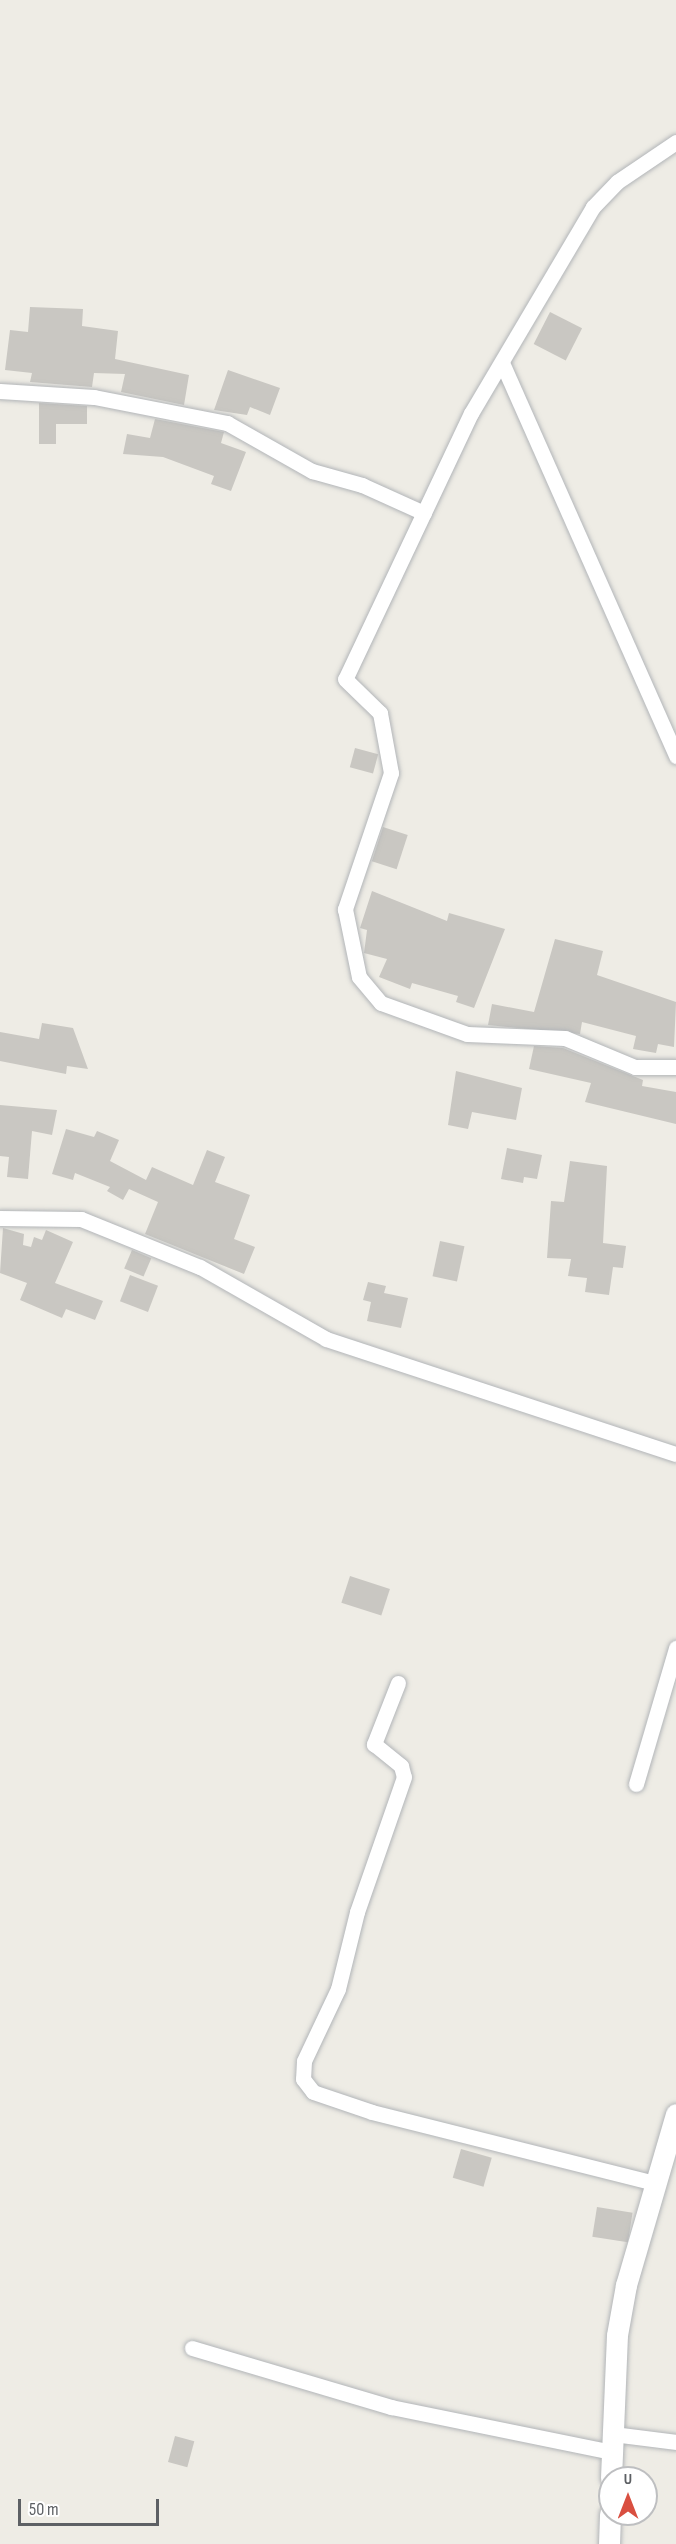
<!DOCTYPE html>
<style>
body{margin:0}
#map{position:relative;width:676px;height:2544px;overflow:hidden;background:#eeece5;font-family:"Sofia Sans Condensed",sans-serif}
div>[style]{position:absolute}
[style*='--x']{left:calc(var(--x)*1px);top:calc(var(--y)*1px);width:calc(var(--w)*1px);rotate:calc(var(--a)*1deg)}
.building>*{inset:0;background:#c9c7c2;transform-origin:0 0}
.roads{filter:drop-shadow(0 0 2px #b2b5b8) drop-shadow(0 0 2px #b2b5b8)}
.street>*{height:15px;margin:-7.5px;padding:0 7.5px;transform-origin:7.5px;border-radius:7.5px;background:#fff}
.secondary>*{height:21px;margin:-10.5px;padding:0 10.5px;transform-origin:10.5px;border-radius:10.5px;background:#fff}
span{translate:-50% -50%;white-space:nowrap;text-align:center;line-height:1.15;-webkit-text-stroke:6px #fff;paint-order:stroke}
.north{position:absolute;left:598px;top:2466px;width:60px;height:60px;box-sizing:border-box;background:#fff;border:2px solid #bebfc1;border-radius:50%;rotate:0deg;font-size:16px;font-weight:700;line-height:24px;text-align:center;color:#5d6064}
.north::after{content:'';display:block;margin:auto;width:21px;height:27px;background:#d94f40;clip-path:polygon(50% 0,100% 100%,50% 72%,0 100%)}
.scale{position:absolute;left:18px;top:2499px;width:141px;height:27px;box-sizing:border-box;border:3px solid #5d6064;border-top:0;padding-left:8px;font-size:18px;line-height:21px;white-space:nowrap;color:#5d6064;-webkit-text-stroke:4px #fff;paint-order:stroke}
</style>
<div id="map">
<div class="building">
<i style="clip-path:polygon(30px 307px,83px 309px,82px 326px,118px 331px,115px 359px,189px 375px,184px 405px,121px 392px,125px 374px,94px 373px,92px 387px,30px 382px,32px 373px,5px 370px,10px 330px,28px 332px)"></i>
<i style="left:550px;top:312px;width:36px;height:36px;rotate:27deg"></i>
<i style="clip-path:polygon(228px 370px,280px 388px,270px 415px,250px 407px,247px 415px,214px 410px)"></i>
<i style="clip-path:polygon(39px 403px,87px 406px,87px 424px,56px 424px,56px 444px,39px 444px)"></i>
<i style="clip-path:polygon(155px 419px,224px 432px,221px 443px,246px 452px,231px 491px,211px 484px,214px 476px,163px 457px,123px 454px,127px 434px,150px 438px)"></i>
<i style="left:355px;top:748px;width:24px;height:20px;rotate:15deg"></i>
<i style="left:383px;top:827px;width:26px;height:36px;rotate:18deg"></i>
<i style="clip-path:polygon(372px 891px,447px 921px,449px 913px,505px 929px,474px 1008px,456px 1002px,458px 996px,412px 983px,410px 989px,379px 977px,387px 959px,364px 953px,367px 930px,360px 928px)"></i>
<i style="clip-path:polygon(555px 939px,603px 951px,597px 975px,676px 1002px,674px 1047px,658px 1044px,656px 1053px,633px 1049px,636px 1036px,582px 1022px,580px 1034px,488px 1025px,492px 1004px,534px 1012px)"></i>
<i style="clip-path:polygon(42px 1023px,73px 1028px,88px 1069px,67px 1066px,66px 1074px,0 1061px,0 1032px,39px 1039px)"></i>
<i style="clip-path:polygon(534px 1046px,563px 1048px,643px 1080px,642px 1086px,676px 1092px,676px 1124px,585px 1102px,591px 1083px,529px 1069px)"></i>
<i style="clip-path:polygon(456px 1071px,522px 1088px,516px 1120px,472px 1112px,468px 1129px,448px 1125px)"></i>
<i style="clip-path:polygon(0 1105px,57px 1110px,52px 1135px,32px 1131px,28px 1179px,7px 1177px,9px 1157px,0 1156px)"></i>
<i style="clip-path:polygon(66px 1129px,94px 1137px,97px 1131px,119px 1140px,110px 1161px,146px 1180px,152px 1167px,193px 1185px,207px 1150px,225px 1157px,215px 1182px,250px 1195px,234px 1239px,255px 1247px,244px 1274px,145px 1234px,158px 1202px,129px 1189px,123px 1200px,107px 1191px,110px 1187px,75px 1173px,73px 1180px,52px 1174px)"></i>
<i style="clip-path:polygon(507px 1148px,542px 1155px,537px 1179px,524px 1177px,523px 1183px,501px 1179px)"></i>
<i style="clip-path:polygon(570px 1161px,607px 1166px,603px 1243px,626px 1246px,623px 1268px,613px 1267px,609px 1295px,585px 1292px,587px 1278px,568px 1276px,571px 1259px,547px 1258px,551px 1201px,564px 1202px)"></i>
<i style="clip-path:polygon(3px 1228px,24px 1234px,23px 1245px,31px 1247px,34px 1237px,42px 1240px,46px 1230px,73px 1242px,55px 1283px,103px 1301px,95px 1320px,66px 1309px,62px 1318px,20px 1300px,27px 1283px,0 1273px)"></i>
<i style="left:440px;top:1241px;width:25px;height:36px;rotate:12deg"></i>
<i style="left:132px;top:1250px;width:21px;height:20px;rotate:23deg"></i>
<i style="left:130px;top:1275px;width:30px;height:28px;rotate:21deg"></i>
<i style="clip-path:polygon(368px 1282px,386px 1286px,384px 1293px,408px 1298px,401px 1328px,367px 1321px,371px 1302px,363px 1300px)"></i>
<i style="left:350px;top:1576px;width:42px;height:28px;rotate:18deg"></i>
<i style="left:461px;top:2149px;width:32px;height:30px;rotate:16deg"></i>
<i style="left:597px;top:2207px;width:36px;height:30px;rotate:9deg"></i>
<i style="left:175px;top:2436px;width:20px;height:27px;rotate:15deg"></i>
</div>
<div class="roads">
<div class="street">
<i style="--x:676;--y:142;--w:71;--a:145.9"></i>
<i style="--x:617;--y:182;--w:35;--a:134"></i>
<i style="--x:593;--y:207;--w:239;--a:120.6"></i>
<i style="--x:471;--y:413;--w:294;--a:115.3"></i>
<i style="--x:345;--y:679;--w:49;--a:44.2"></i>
<i style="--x:380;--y:713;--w:61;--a:79.6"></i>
<i style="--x:391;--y:773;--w:144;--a:108.7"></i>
<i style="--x:345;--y:909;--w:69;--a:78.4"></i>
<i style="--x:359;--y:977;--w:34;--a:50"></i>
<i style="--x:381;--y:1003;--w:91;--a:19.8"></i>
<i style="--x:467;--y:1034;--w:98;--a:2.3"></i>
<i style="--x:565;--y:1038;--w:76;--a:22.5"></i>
<i style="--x:635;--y:1067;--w:41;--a:0"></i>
<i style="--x:503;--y:365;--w:428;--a:66.1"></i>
<i style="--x:0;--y:391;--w:94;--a:3.7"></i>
<i style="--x:94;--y:397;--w:136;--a:11.1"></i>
<i style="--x:227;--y:423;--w:98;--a:29.5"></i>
<i style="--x:312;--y:471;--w:52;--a:15.6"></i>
<i style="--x:362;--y:485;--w:68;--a:24.3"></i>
<i style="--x:0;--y:1218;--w:81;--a:0.7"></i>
<i style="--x:81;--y:1219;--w:128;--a:22"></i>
<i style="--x:200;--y:1267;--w:145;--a:29.7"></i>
<i style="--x:326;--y:1339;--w:368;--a:18.2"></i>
<i style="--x:398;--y:1683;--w:66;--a:111.5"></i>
<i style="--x:374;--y:1744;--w:35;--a:39"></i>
<i style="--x:401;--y:1766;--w:11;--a:75"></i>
<i style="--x:404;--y:1777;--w:143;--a:109.2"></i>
<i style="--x:357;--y:1912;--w:79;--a:103.9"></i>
<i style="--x:338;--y:1989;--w:80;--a:115.3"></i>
<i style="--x:304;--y:2061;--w:18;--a:93"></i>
<i style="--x:303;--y:2079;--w:16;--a:52"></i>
<i style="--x:313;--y:2092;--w:62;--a:18.7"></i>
<i style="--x:372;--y:2112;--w:291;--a:14.1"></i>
<i style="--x:636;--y:1784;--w:142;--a:-73.6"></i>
<i style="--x:192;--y:2348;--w:208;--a:16.5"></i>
<i style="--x:391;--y:2407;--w:226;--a:11.5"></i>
<i style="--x:613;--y:2434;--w:64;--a:7.2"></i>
</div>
<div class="secondary">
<i style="--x:611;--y:2478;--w:143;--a:-87.6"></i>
<i style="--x:617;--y:2335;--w:51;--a:-79.8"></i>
<i style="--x:626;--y:2285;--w:178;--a:-73.7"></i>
<i style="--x:609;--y:2544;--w:30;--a:-88"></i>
</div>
</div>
<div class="north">U</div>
<div class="scale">50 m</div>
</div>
